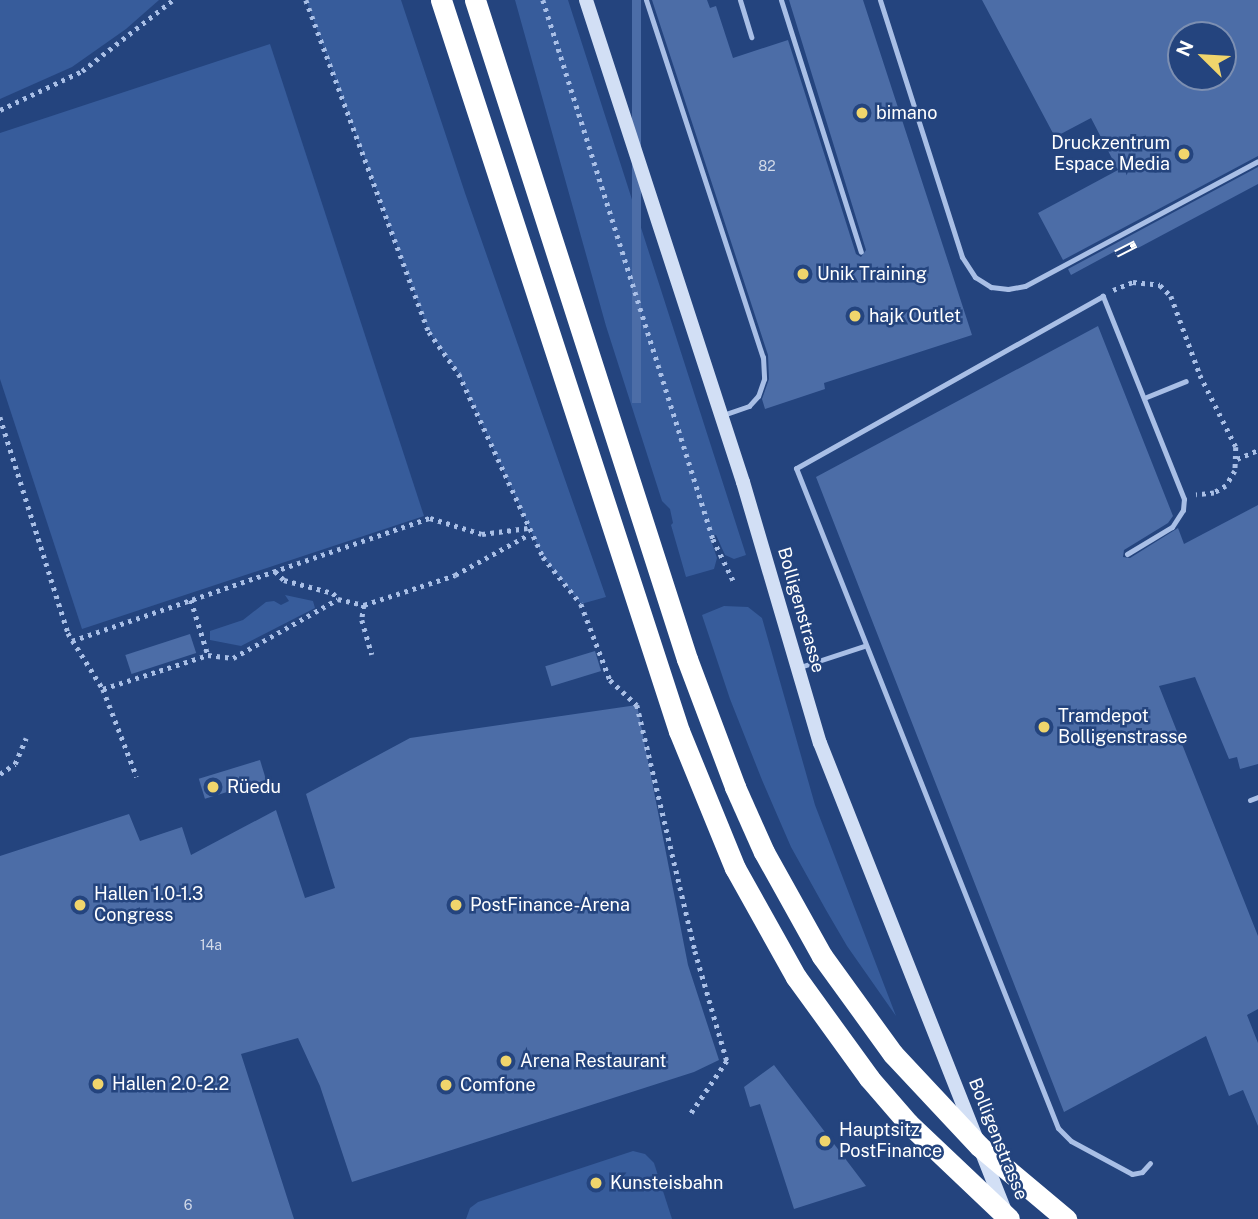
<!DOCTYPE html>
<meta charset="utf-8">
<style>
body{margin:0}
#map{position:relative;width:1258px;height:1219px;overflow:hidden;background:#24447e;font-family:"Public Sans",sans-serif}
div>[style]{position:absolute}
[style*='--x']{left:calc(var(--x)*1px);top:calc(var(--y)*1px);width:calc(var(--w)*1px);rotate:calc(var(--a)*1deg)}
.green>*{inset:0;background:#375c9b}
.building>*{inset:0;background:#4c6da7;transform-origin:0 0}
.path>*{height:4.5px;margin-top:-2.25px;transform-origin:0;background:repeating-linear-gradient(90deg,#a9bfe6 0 3.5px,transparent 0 8.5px)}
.service>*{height:5px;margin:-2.5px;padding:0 2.5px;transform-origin:2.5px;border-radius:2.5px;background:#a9bfe6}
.secondary>*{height:14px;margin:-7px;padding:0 7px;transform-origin:7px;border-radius:7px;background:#d2dff5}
.motorway>*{height:21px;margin:-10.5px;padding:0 10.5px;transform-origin:10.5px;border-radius:10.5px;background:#fff}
.rail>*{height:8px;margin-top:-4px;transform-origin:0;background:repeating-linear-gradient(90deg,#24447e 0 16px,#fff 0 32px);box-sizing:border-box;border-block:2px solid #fff}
.dots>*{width:19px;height:19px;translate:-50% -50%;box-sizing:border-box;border:4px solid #24447e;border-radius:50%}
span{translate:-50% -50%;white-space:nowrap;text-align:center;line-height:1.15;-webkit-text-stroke:5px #24447e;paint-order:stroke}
.number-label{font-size:14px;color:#d2dae9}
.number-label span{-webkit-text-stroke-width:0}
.poi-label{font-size:18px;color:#fff}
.left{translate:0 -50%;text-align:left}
.right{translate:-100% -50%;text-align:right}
.street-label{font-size:18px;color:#fff}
.north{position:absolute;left:1167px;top:21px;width:70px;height:70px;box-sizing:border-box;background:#24447e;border:2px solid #7c8fb2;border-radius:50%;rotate:294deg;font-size:19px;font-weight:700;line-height:28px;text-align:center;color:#fff}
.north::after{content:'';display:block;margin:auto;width:24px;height:32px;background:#f0d56c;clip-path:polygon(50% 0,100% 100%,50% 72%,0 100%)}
</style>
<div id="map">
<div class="green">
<i style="clip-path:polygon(0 0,159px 0,126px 29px,72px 67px,0 99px)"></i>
<i style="clip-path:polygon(306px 0,401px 0,465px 193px,606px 597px,581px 604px,543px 557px,459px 374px,429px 332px)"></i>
<i style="clip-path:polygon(515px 0,568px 0,746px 555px,734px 559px,725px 555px,716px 535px,710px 537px,717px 558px,714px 569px,686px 577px,671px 525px,673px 523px,670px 509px,662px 501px,606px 326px)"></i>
<i style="clip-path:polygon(270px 44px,424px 516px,82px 629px,0 379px,0 133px)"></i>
<i style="clip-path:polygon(285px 595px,313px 601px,315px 608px,241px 646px,210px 640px,210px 631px,243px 620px,266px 602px,274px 601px,281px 605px,289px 601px)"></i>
<i style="clip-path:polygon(724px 606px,748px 607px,762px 618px,815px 805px,896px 1016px,847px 946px,826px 910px,791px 847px,762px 780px,730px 699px,702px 615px)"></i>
<i style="clip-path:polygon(633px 1151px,645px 1154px,654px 1163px,672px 1219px,466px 1219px,470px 1208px,478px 1202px)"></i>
</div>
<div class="building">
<i style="left:632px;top:0;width:9px;height:403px"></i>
<i style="clip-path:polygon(652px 0,707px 0,710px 8px,716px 6px,733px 58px,788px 40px,856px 254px,861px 257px,866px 250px,789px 0,863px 0,972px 335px,824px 383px,825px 389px,765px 409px,762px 399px,769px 379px,768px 355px)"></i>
<i style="clip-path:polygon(evenodd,982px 0,1258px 0,1258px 156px,1063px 260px,1038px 213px,1118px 170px,1091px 118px,1055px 137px,982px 0,1181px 35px,1223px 35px,1223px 77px,1181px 77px,1181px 35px)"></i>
<i style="clip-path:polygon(1258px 167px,1258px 184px,1138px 248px,1134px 241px,1071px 275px,1068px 269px)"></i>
<i style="clip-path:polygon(1098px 326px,1173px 516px,1168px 523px,1124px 550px,1123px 557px,1130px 558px,1178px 528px,1184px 544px,1258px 505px,1258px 764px,1240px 769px,1237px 757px,1229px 759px,1195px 677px,1159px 686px,1258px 936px,1258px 1009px,1247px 1015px,1258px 1043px,1258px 1126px,1243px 1090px,1229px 1096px,1206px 1036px,1064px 1112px,816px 477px)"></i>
<i style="left:190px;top:634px;width:20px;height:68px;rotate:72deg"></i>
<i style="left:595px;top:651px;width:21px;height:52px;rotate:73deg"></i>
<i style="clip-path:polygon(637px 705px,688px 965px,719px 1060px,694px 1072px,352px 1182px,320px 1086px,298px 1038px,241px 1054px,294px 1219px,0 1219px,0 856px,129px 814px,140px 841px,182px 827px,191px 855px,276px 810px,305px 898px,335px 888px,306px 794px,410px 738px)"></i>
<i style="left:260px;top:760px;width:21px;height:64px;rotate:73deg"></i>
<i style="clip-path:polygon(774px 1065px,866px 1186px,794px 1209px,760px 1104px,750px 1107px,744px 1087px)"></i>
</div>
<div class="path">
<i style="--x:306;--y:0;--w:354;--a:69.7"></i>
<i style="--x:429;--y:332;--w:52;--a:54.5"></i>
<i style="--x:459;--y:374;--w:201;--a:65.3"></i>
<i style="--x:543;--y:557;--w:60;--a:51"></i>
<i style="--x:581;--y:604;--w:81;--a:69.1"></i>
<i style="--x:610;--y:680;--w:37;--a:43"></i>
<i style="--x:637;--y:705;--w:253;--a:76.7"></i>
<i style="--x:695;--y:951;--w:115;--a:73.8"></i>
<i style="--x:727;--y:1061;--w:65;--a:124.4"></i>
<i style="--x:543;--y:0;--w:565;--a:72.49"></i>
<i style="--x:713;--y:539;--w:48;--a:64"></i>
<i style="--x:0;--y:110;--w:91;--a:-25.4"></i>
<i style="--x:82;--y:71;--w:115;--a:-38"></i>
<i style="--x:1113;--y:290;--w:22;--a:-22"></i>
<i style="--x:1133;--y:282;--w:27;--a:6"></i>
<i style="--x:1160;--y:285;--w:16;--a:45"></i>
<i style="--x:1171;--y:296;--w:84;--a:69.8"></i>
<i style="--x:1200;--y:375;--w:80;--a:63.4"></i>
<i style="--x:1236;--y:447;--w:24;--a:92"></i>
<i style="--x:1235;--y:471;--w:17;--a:121"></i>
<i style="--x:1226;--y:486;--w:14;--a:150"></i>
<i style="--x:1214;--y:493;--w:18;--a:174"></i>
<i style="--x:0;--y:417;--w:226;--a:72.5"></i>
<i style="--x:68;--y:633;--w:66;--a:58"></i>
<i style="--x:103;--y:689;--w:94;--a:68.9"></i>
<i style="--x:1237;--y:459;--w:23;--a:-23"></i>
<i style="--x:275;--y:571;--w:13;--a:45"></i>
<i style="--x:284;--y:580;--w:51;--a:14.9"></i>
<i style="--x:333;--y:593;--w:8;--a:50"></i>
<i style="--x:191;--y:600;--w:58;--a:72.8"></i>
<i style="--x:364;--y:605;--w:15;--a:98"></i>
<i style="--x:362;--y:620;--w:36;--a:74"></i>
<i style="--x:72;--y:641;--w:379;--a:-19"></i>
<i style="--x:430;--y:518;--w:54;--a:17.1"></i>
<i style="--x:482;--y:534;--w:46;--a:-7.4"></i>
<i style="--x:103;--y:689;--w:110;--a:-17.9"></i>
<i style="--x:208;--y:655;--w:25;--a:7"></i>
<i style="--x:233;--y:658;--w:120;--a:-29.3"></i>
<i style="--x:338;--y:599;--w:27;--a:13"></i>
<i style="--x:364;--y:605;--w:96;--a:-18.2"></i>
<i style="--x:455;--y:575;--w:85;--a:-28.7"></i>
<i style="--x:0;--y:774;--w:18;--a:-34"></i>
<i style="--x:15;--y:764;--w:28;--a:-67"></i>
</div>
<div class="service">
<i style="--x:646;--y:0;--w:376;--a:71.9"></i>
<i style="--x:763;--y:357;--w:22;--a:87"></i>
<i style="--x:764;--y:379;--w:18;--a:109"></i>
<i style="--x:758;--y:396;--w:13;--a:132"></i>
<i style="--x:749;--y:406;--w:28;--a:161"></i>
<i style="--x:740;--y:0;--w:39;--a:73"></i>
<i style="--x:781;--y:0;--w:264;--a:72.4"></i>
<i style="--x:880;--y:0;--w:270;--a:72.3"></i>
<i style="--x:962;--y:257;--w:24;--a:57"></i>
<i style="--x:975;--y:277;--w:19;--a:32"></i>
<i style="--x:991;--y:287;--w:17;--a:7"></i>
<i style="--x:1008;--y:289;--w:17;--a:-10"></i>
<i style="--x:1025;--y:286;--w:264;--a:-28.2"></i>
<i style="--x:1144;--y:398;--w:45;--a:-22"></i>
<i style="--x:1127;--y:554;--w:52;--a:-31"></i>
<i style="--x:1172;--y:527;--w:20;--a:-57"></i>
<i style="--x:1183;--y:510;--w:11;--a:-85"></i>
<i style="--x:1184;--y:499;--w:219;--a:-111.8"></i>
<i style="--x:1103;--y:296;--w:352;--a:150.7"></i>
<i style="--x:796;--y:468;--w:710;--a:68.35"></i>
<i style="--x:1058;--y:1128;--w:18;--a:45"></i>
<i style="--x:1071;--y:1141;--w:69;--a:28.4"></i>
<i style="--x:1132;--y:1174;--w:10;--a:-11"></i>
<i style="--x:1142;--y:1172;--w:12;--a:-48"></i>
<i style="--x:800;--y:667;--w:67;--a:-18.2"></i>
<i style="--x:1250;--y:800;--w:9;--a:-21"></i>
</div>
<div class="secondary">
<i style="--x:586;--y:0;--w:507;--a:71.96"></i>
<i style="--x:743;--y:482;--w:272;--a:73.6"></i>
<i style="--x:820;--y:743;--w:503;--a:68.43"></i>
</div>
<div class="motorway">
<i style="--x:441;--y:0;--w:769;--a:71.97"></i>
<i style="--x:679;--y:731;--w:148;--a:67.8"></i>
<i style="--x:735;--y:868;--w:125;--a:60.8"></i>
<i style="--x:796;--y:977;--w:125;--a:54.1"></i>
<i style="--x:869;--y:1078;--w:60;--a:49.1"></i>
<i style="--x:908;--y:1123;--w:139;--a:43.5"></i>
<i style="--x:475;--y:0;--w:692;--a:72.17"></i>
<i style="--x:687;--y:659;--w:137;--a:69.4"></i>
<i style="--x:735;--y:787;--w:71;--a:66"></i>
<i style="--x:764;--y:852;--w:119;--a:60.9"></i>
<i style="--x:822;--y:956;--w:121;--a:54.1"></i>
<i style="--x:893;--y:1054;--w:126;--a:46.9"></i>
<i style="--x:979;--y:1146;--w:114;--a:40"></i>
</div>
<div class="rail">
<i style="--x:1116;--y:254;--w:22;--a:-27"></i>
</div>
<div class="dots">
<i style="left:862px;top:113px;background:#f0d56c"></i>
<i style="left:1184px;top:154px;background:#f0d56c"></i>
<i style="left:803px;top:274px;background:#f0d56c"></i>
<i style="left:855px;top:316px;background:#f0d56c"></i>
<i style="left:1044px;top:727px;background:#f0d56c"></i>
<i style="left:213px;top:787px;background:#f0d56c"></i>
<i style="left:80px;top:905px;background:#f0d56c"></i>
<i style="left:456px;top:905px;background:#f0d56c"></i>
<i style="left:506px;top:1061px;background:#f0d56c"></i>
<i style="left:98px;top:1084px;background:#f0d56c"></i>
<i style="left:446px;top:1085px;background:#f0d56c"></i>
<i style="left:825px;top:1141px;background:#f0d56c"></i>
<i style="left:596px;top:1183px;background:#f0d56c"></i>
</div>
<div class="number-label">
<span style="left:767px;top:166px">82</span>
<span style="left:211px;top:945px">14a</span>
<span style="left:188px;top:1205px">6</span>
</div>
<div class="poi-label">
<span class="left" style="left:876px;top:113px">bimano</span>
<span class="right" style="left:1170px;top:154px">Druckzentrum<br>Espace Media</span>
<span class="left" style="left:817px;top:274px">Unik Training</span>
<span class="left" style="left:869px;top:316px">hajk Outlet</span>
<span class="left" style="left:1058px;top:727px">Tramdepot<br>Bolligenstrasse</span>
<span class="left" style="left:227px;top:787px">Rüedu</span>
<span class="left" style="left:94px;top:905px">Hallen 1.0-1.3<br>Congress</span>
<span class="left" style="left:470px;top:905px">PostFinance-Arena</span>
<span class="left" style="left:520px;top:1061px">Arena Restaurant</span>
<span class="left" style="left:112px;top:1084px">Hallen 2.0-2.2</span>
<span class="left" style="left:460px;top:1085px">Comfone</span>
<span class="left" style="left:839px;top:1141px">Hauptsitz<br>PostFinance</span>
<span class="left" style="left:610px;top:1183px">Kunsteisbahn</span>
</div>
<div class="street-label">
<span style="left:801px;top:610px;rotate:74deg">Bolligenstrasse</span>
<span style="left:998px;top:1139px;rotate:68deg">Bolligenstrasse</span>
</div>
<div class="north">N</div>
</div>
